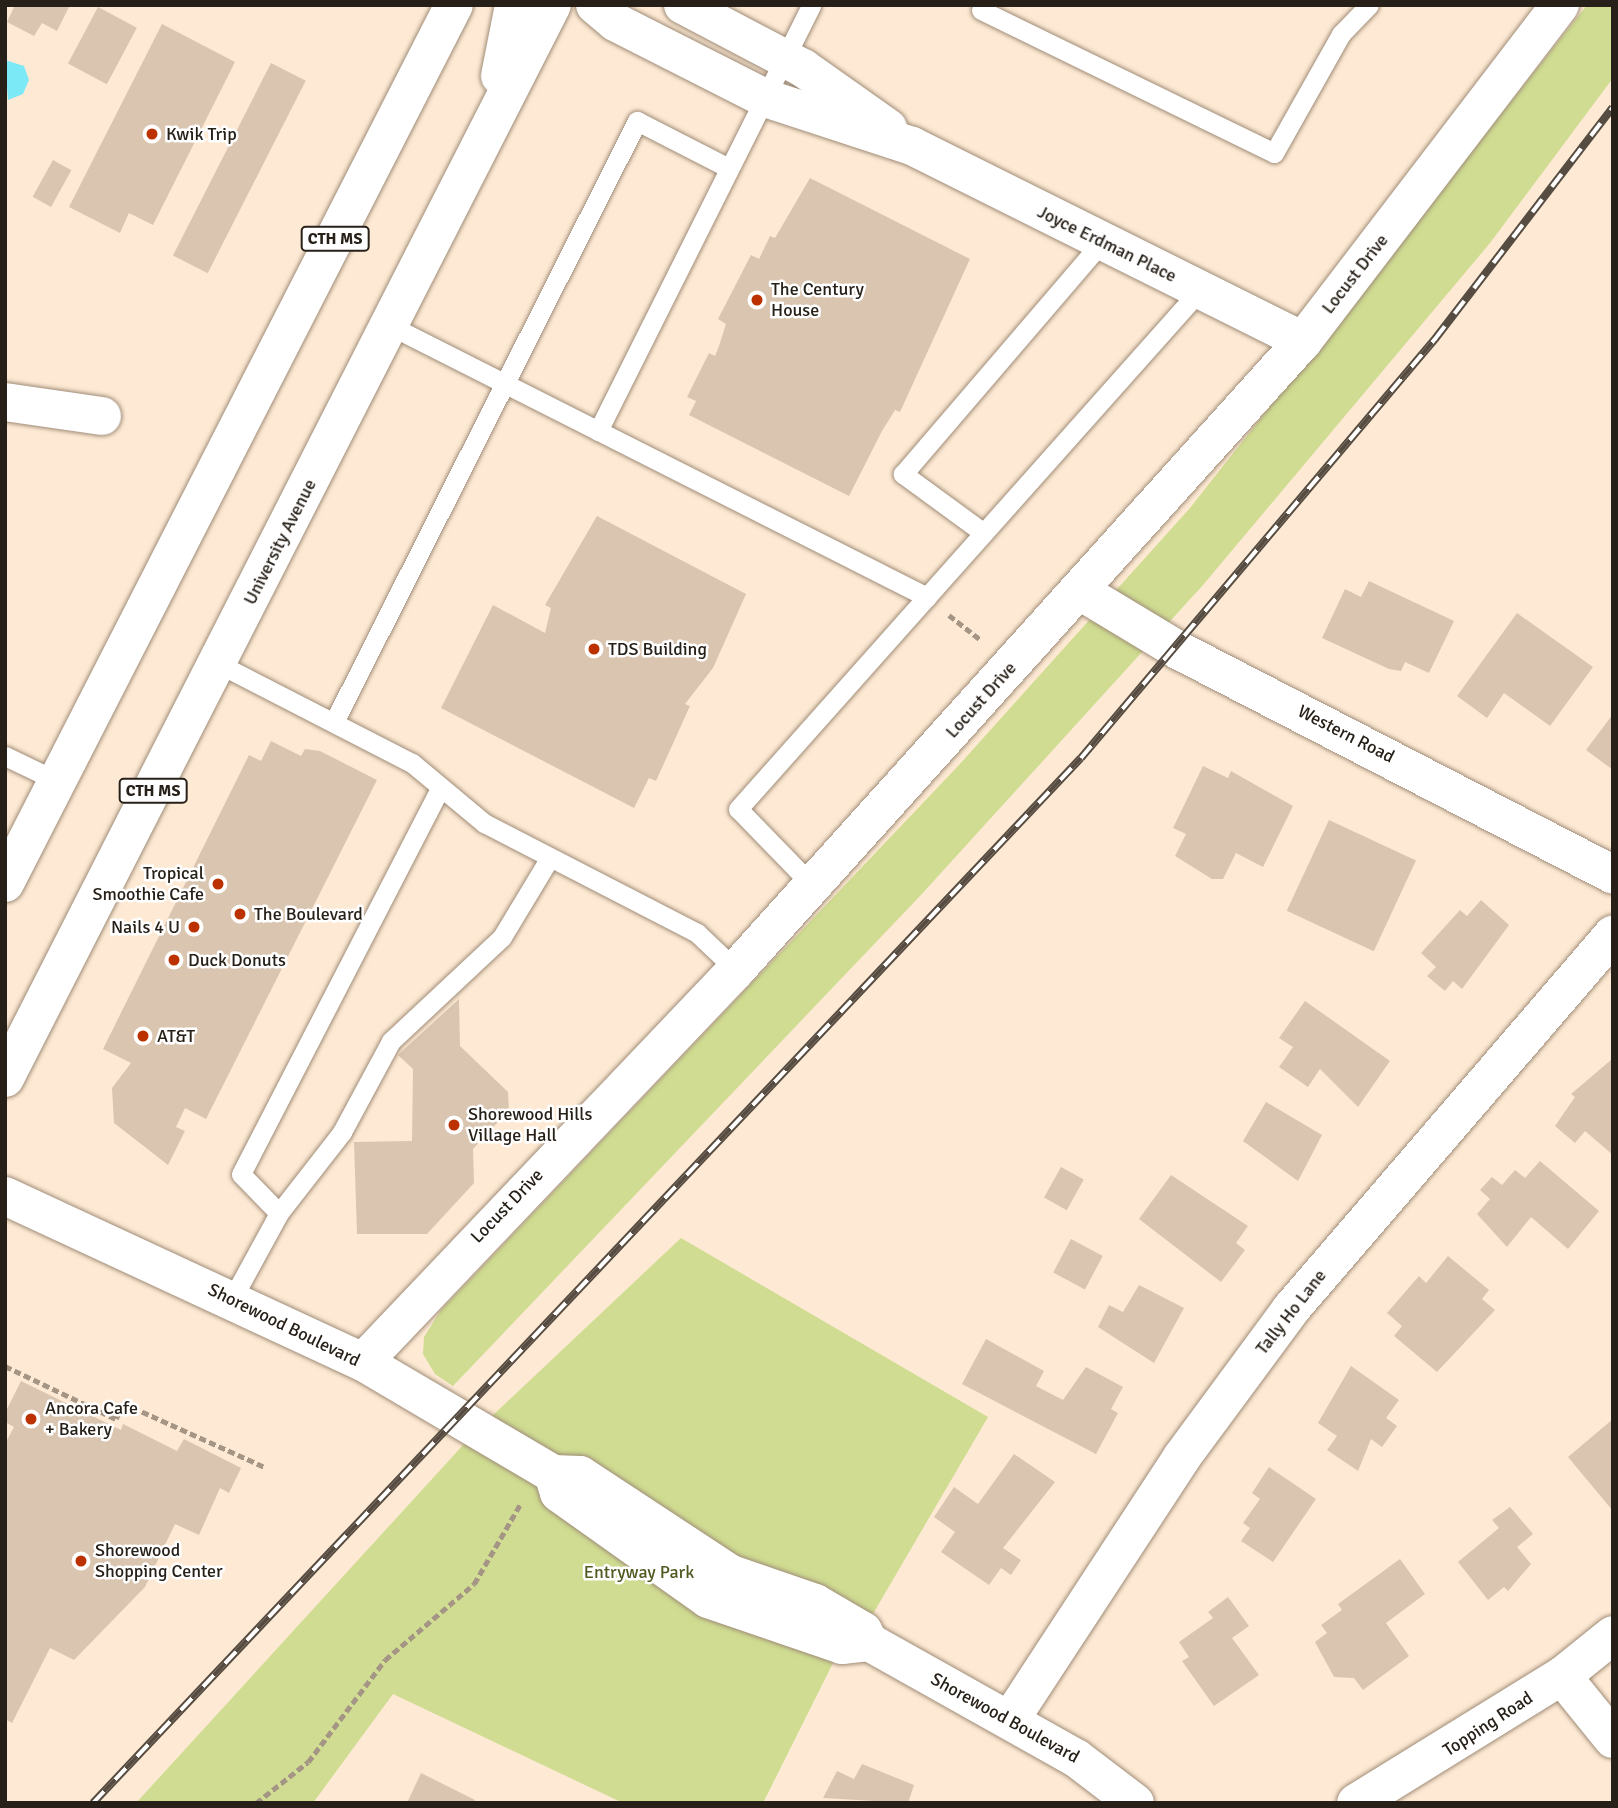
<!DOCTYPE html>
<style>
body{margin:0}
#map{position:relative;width:1618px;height:1808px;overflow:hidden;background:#feead4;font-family:Signika,sans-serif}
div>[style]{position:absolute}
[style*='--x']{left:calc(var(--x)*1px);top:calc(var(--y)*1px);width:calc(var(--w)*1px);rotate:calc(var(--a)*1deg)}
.green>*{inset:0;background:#cfdc91}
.water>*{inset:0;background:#7ce9f6}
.building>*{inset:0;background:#d9c5b0;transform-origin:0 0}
.path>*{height:4.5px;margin-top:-2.25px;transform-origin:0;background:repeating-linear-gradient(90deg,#a49585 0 7px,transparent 0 10.5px)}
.roads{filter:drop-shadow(0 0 2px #9f8c78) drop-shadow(0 0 2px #9f8c78)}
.lane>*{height:19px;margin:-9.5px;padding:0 9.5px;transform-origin:9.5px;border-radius:9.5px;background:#fff}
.street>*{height:38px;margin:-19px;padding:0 19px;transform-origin:19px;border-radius:19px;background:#fff}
.primary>*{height:38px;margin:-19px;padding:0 19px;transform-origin:19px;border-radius:19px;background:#fff}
.rail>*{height:8px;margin-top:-4px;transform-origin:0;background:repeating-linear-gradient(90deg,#fff 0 16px,#564c41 0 32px);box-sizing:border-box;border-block:2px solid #564c41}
.dots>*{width:19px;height:19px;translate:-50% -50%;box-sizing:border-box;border:4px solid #fff;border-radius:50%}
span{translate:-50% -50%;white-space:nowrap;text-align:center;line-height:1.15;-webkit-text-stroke:5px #fff;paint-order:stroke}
.shield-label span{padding:2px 5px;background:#fff;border:2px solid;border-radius:5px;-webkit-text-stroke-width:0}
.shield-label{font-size:16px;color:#272018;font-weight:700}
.poi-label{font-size:18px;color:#272018}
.left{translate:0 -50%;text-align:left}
.right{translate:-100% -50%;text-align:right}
.street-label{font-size:18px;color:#272018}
.park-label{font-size:18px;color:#515921}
.frame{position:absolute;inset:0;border:7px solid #272018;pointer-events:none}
</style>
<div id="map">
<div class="green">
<i style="clip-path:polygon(1587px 5px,1613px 5px,1613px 78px,1490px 243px,1203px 585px,920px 896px,453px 1386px,435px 1374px,423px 1354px,424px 1337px,441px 1310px,959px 765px,1190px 508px)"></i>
<i style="clip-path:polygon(681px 1238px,988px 1417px,863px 1631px,842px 1645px,763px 1803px,623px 1803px,393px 1694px,313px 1803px,136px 1803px,475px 1432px)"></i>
</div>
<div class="water">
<i style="clip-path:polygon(5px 60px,24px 66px,29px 80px,23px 94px,8px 100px)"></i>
</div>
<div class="building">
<i style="clip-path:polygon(15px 5px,70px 5px,57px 31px,42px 23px,34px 36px,7px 22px)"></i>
<i style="left:98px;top:7px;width:44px;height:64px;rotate:28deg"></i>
<i style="clip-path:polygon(162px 24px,235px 62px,153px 225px,129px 213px,120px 233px,69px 207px)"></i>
<i style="left:271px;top:63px;width:39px;height:216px;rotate:27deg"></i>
<i style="left:53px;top:160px;width:21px;height:42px;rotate:29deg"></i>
<i style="clip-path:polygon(810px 178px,970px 259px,900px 412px,895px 410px,882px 431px,849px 496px,689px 415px,696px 401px,687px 397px,709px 353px,715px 356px,719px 346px,726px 324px,718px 319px,751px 255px,759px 259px,770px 236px,775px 238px)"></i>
<i style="clip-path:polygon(597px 516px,746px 594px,713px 668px,685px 704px,690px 706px,656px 781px,649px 778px,634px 808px,441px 708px,493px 605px,545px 633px,551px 608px,545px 605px)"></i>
<i style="clip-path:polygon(1369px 581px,1454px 621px,1429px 673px,1405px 662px,1401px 671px,1389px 669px,1322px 638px,1345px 589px,1361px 597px)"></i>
<i style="clip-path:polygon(1517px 613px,1593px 667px,1550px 726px,1504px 693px,1487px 718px,1457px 696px)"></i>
<i style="clip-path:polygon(1613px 714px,1613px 770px,1586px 750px)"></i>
<i style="clip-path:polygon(271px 741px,301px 756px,305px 749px,320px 751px,377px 780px,206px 1119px,185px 1108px,176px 1127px,185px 1131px,168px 1165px,114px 1123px,112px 1088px,131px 1063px,103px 1049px,249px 755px,261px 761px)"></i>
<i style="clip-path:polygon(1203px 766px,1228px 778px,1231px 771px,1293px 806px,1263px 867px,1236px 853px,1223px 879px,1212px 879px,1175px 856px,1186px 834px,1173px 828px)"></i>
<i style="left:1329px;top:820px;width:96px;height:100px;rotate:25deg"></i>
<i style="clip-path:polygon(1481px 900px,1509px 925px,1462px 989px,1453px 981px,1445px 991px,1427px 976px,1436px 967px,1421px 953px,1460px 910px,1467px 916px)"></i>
<i style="clip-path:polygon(459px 999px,460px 1046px,508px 1092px,509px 1110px,473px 1149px,474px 1183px,427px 1234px,357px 1234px,354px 1142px,412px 1141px,413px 1069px,398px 1055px)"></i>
<i style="clip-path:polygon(1305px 1001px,1390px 1061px,1358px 1107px,1320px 1069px,1308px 1087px,1279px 1067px,1293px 1047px,1279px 1038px)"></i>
<i style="clip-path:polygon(1611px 1060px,1613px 1062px,1613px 1155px,1585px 1131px,1575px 1143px,1555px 1126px,1575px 1097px,1571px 1094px)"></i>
<i style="clip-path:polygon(1266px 1102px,1322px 1135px,1298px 1181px,1243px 1141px)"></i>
<i style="clip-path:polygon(1540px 1161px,1599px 1211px,1568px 1249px,1531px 1217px,1507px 1247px,1477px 1214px,1490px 1199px,1480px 1190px,1492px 1177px,1502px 1185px,1515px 1170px,1525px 1178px)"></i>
<i style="left:1061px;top:1167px;width:26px;height:35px;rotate:29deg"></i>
<i style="clip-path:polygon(1171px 1175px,1248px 1226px,1236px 1243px,1245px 1250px,1221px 1282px,1139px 1219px)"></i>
<i style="left:1071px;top:1239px;width:36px;height:38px;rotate:28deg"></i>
<i style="clip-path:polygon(1448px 1256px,1489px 1290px,1482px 1299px,1495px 1310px,1437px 1372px,1394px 1336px,1402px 1326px,1387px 1313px,1419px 1276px,1426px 1283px)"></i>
<i style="clip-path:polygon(1139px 1285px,1184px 1308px,1154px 1363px,1098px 1327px,1109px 1305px,1123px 1312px)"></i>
<i style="clip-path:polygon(986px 1339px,1044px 1371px,1036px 1386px,1063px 1400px,1086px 1367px,1123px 1387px,1111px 1409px,1118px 1413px,1096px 1454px,962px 1384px)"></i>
<i style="clip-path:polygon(1351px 1366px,1399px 1400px,1386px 1418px,1397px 1426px,1382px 1447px,1371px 1439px,1358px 1471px,1327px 1450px,1337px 1436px,1318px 1423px)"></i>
<i style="clip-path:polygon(21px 1381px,121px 1430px,123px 1424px,177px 1451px,184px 1439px,241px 1468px,229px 1493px,220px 1488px,199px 1535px,175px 1524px,145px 1587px,74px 1660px,50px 1648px,12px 1723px,5px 1719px,5px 1444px,14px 1427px,5px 1422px,5px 1413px)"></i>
<i style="clip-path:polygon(1613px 1419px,1613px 1511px,1568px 1457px)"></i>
<i style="clip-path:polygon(1014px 1454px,1055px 1482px,1003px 1548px,1021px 1560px,1011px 1575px,1001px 1568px,989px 1585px,941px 1552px,955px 1532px,934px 1517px,954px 1487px,978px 1504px)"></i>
<i style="clip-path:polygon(1269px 1467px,1316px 1499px,1273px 1562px,1241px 1541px,1250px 1528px,1243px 1523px,1260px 1499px,1252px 1493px)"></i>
<i style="clip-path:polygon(1510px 1507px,1533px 1534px,1517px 1547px,1531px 1564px,1508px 1591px,1504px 1587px,1488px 1600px,1458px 1562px,1499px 1528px,1492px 1520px)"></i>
<i style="clip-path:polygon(1400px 1559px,1425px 1594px,1386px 1623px,1409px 1656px,1363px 1690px,1354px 1678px,1334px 1677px,1315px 1642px,1327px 1633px,1321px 1625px,1342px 1610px,1338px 1604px)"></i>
<i style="clip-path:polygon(1228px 1597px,1249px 1626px,1232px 1638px,1259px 1675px,1214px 1706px,1182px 1661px,1189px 1657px,1179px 1642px,1213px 1618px,1208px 1612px)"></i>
<i style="clip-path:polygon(862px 1764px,914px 1785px,908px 1803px,823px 1798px,837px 1771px,854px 1779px)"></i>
<i style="clip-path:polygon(421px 1773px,475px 1800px,473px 1803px,407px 1803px)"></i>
</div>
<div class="path">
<i style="--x:949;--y:615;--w:41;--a:38"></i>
<i style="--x:5;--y:1366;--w:123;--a:25.5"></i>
<i style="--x:116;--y:1419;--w:17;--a:-66"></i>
<i style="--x:123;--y:1403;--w:156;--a:24.3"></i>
<i style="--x:256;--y:1803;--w:66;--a:-38.3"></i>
<i style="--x:308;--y:1762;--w:128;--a:-53"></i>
<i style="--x:385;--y:1660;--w:117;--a:-40.5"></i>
<i style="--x:474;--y:1584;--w:94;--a:-59.9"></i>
</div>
<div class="roads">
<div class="lane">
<i style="--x:981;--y:10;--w:326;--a:26"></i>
<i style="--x:1274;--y:153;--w:137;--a:-60.6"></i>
<i style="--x:1341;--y:34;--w:40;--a:-46"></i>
<i style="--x:389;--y:325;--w:603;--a:26.82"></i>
<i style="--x:598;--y:431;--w:476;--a:-63.4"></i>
<i style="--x:981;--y:531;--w:97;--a:-143.8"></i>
<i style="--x:903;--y:474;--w:307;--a:-49.4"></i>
<i style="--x:219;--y:664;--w:217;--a:27.2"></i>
<i style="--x:412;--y:763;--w:94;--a:39.8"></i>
<i style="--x:484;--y:823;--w:240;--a:27.3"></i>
<i style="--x:697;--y:933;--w:54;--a:43.5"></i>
<i style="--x:334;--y:722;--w:673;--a:-63.24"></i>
<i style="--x:637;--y:121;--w:103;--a:27.1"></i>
<i style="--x:5;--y:756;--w:58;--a:25.7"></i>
<i style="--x:813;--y:886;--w:107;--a:-134.2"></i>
<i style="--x:738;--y:809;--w:695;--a:-48.33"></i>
<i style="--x:279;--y:1213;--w:54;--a:-134.3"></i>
<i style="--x:241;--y:1174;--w:431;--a:-62.7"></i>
<i style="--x:232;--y:1299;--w:98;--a:-61.3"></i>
<i style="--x:279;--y:1213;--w:103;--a:-52.1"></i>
<i style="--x:342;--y:1132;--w:103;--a:-61.7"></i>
<i style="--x:391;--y:1041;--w:152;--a:-43.1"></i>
<i style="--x:502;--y:937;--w:91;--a:-58.9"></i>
</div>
<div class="street">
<i style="--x:595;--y:5;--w:26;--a:40"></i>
<i style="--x:615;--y:22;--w:168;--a:26.9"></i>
<i style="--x:765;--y:98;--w:155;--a:18.1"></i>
<i style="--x:912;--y:146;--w:437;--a:26.5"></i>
<i style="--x:683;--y:5;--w:136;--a:27.7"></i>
<i style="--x:803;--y:68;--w:104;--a:35.2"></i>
<i style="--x:5;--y:402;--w:98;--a:8.2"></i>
<i style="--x:1080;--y:591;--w:112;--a:31.1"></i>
<i style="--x:1176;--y:649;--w:492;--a:27.3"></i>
<i style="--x:5;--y:1196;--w:395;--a:24.9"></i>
<i style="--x:363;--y:1362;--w:221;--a:30.5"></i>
<i style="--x:553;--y:1474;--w:27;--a:2"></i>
<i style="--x:580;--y:1475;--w:181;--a:33.3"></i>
<i style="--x:731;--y:1574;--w:89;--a:19"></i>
<i style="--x:815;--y:1603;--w:56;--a:30.3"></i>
<i style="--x:863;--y:1631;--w:13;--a:61"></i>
<i style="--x:869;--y:1642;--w:237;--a:29.3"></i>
<i style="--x:1076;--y:1758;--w:74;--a:37.3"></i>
<i style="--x:363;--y:1362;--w:541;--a:-46.42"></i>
<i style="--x:736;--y:970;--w:847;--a:-47.97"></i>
<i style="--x:1303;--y:341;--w:423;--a:-52.6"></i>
<i style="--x:553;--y:1474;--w:20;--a:72"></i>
<i style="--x:559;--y:1493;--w:183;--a:35.4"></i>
<i style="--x:708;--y:1599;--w:142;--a:18.9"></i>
<i style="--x:842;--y:1645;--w:27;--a:-6"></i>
<i style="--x:1562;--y:1676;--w:81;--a:51"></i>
<i style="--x:1010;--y:1720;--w:314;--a:-56.8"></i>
<i style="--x:1182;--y:1457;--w:184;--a:-53.6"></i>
<i style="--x:1291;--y:1309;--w:494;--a:-49.3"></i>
<i style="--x:1356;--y:1803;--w:242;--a:-31.7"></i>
<i style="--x:1562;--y:1676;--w:65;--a:-38.8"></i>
</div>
<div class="primary">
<i style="--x:500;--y:76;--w:72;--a:-78.8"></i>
<i style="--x:5;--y:883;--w:986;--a:-62.92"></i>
<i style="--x:5;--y:1078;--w:1204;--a:-62.99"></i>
</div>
</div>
<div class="rail">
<i style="--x:93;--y:1803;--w:1438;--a:-46.61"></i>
<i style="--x:1081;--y:758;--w:549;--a:-49.81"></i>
<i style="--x:1435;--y:339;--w:292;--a:-52.5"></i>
</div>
<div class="dots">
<i style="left:152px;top:134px;background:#bb3200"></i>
<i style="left:757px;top:300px;background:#bb3200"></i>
<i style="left:594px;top:649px;background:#bb3200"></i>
<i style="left:218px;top:884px;background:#bb3200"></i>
<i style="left:240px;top:914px;background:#bb3200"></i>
<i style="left:194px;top:927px;background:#bb3200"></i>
<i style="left:174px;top:960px;background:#bb3200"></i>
<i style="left:143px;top:1036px;background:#bb3200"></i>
<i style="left:454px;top:1125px;background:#bb3200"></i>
<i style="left:31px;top:1419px;background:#bb3200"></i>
<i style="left:81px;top:1561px;background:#bb3200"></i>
</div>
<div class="shield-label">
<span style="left:335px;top:239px">CTH MS</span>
<span style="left:153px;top:791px">CTH MS</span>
</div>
<div class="poi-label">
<span class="left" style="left:166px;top:134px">Kwik Trip</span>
<span class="left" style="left:771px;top:300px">The Century<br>House</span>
<span class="left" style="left:608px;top:649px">TDS Building</span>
<span class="right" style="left:204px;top:884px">Tropical<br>Smoothie Cafe</span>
<span class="left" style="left:254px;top:914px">The Boulevard</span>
<span class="right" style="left:180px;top:927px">Nails 4 U</span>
<span class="left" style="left:188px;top:960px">Duck Donuts</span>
<span class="left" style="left:157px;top:1036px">AT&amp;T</span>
<span class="left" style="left:468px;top:1125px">Shorewood Hills<br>Village Hall</span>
<span class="left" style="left:45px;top:1419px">Ancora Cafe<br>+ Bakery</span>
<span class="left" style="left:95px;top:1561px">Shorewood<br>Shopping Center</span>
</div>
<div class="street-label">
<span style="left:1107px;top:244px;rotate:26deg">Joyce Erdman Place</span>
<span style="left:1355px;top:274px;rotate:-52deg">Locust Drive</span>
<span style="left:280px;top:542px;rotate:-63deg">University Avenue</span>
<span style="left:981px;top:700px;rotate:-48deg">Locust Drive</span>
<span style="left:1346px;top:734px;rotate:27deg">Western Road</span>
<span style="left:507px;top:1206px;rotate:-46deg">Locust Drive</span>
<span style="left:1291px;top:1312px;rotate:-52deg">Tally Ho Lane</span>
<span style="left:284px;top:1325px;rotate:26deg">Shorewood Boulevard</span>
<span style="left:1005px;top:1718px;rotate:29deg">Shorewood Boulevard</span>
<span style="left:1488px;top:1724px;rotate:-33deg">Topping Road</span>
</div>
<div class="park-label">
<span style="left:639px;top:1572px">Entryway Park</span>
</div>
<div class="frame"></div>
</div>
